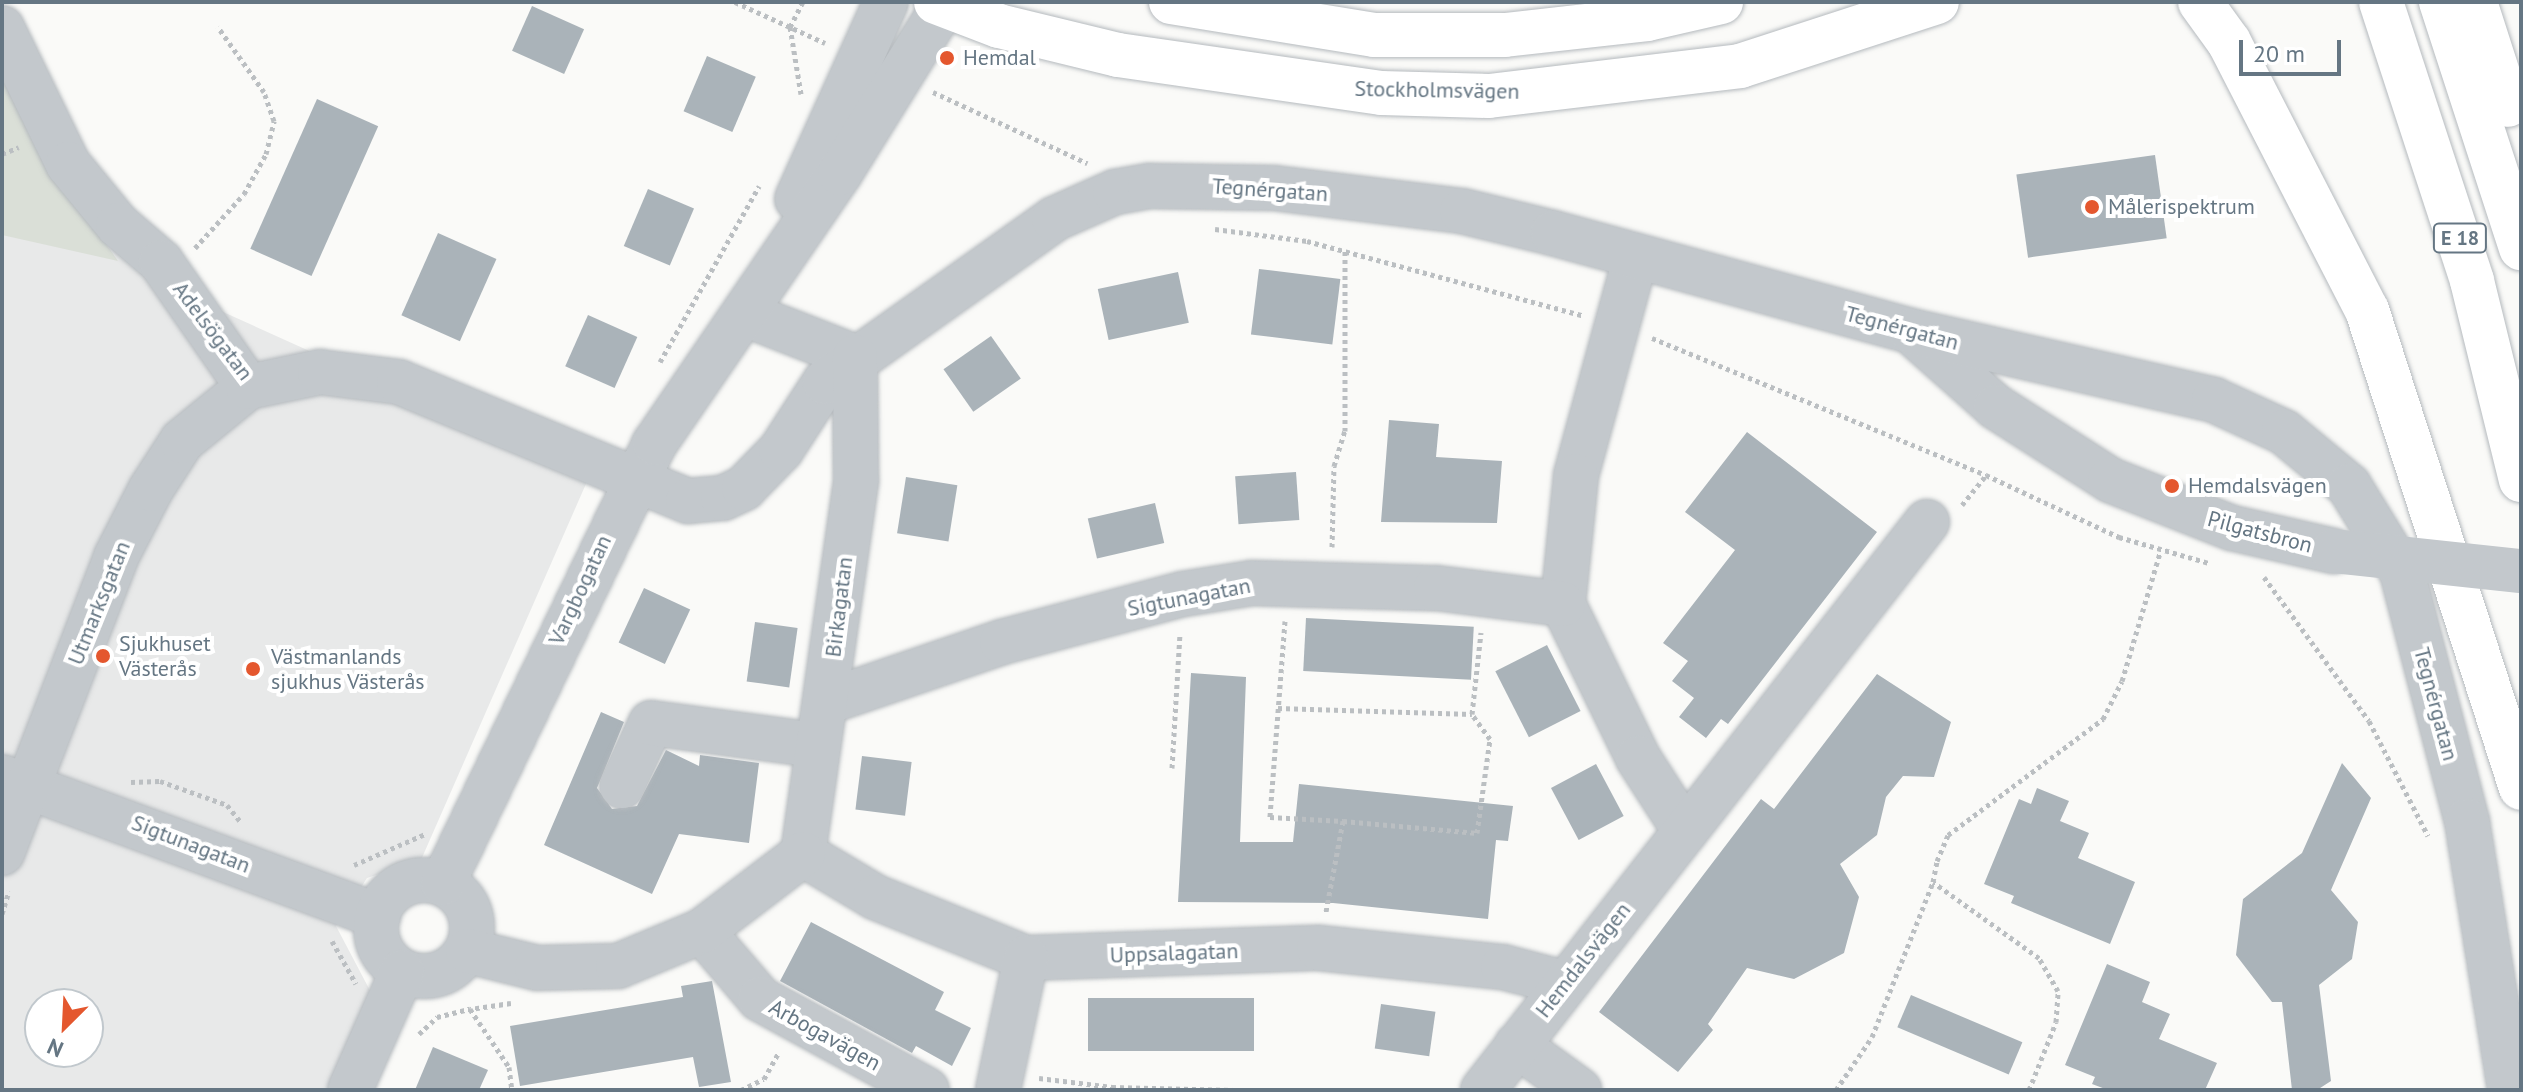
<!DOCTYPE html>
<meta charset="utf-8">
<style>
body{margin:0}
#map{position:relative;width:2523px;height:1092px;overflow:hidden;background:#fafaf8;font-family:"PT Sans",sans-serif}
div>[style]{position:absolute}
[style*='--x']{left:calc(var(--x)*1px);top:calc(var(--y)*1px);width:calc(var(--w)*1px);rotate:calc(var(--a)*1deg)}
.built>*{inset:0;background:#e8e9e9}
.green>*{inset:0;background:#dadfd7}
.building>*{inset:0;background:#aab3b9;transform-origin:0 0}
.path>*{height:5px;margin-top:-2.5px;transform-origin:0;background:repeating-linear-gradient(90deg,#bbbfc2 0 4px,transparent 0 8px)}
.roads{filter:drop-shadow(0 0 2px #b5babe) drop-shadow(0 0 2px #b5babe)}
.minor>*{height:44px;margin:-22px;padding:0 22px;transform-origin:22px;border-radius:22px;background:#c3c8cc}
.minor>.ring{margin:-22px;padding:0;box-sizing:content-box;background:none;border:44px solid #c3c8cc;border-radius:50%}
.major>*{height:44px;margin:-22px;padding:0 22px;transform-origin:22px;border-radius:22px;background:#fff}
.highway>*{height:44px;margin:-22px;padding:0 22px;transform-origin:22px;border-radius:22px;background:#fff}
.minor-bridge>*{height:44px;margin:-22px;padding:0 22px;transform-origin:22px;border-radius:22px;background:#c3c8cc}
.dots>*{width:22px;height:22px;translate:-50% -50%;box-sizing:border-box;border:4px solid #fff;border-radius:50%}
span{translate:-50% -50%;white-space:nowrap;text-align:center;line-height:1.15;-webkit-text-stroke:8px #fff;paint-order:stroke}
.shield-label span{padding:2px 6px;background:#fff;border:2px solid;border-radius:6px;-webkit-text-stroke-width:0}
.shield-label{font-size:20px;color:#657683;font-weight:700}
.poi-label{font-size:22px;color:#657683}
.left{translate:0 -50%;text-align:left}
.street-label{font-size:22px;color:#657683}
.frame{position:absolute;inset:0;border:4px solid #657683;pointer-events:none}
.north{position:absolute;left:24px;top:988px;width:80px;height:80px;box-sizing:border-box;background:#fff;border:2px solid #c1c8cd;border-radius:50%;rotate:204deg;font-size:22px;font-weight:700;line-height:32px;text-align:center;color:#657683}
.north::after{content:'';display:block;margin:auto;width:28px;height:36px;background:#e4572e;clip-path:polygon(50% 0,100% 100%,50% 72%,0 100%)}
.scale{position:absolute;left:2239px;top:40px;width:102px;height:36px;box-sizing:border-box;border:4px solid #657683;border-top:0;padding-left:10px;font-size:24px;line-height:28px;white-space:nowrap;color:#657683;-webkit-text-stroke:6px #fff;paint-order:stroke}
</style>
<div id="map">
<div class="built">
<i style="clip-path:polygon(evenodd,2px 49px,172px 289px,589px 477px,421px 860px,367px 878px,336px 926px,375px 1000px,342px 1090px,2px 1090px,2px 49px,40px 1004px,88px 1004px,88px 1052px,40px 1052px,40px 1004px)"></i>
</div>
<div class="green">
<i style="clip-path:polygon(2px 74px,31px 136px,118px 261px,2px 235px)"></i>
</div>
<div class="building">
<i style="left:532px;top:6px;width:57px;height:49px;rotate:24deg"></i>
<i style="left:707px;top:56px;width:53px;height:60px;rotate:23deg"></i>
<i style="left:317px;top:99px;width:67px;height:164px;rotate:24deg"></i>
<i style="left:2155px;top:155px;width:84px;height:140px;rotate:82deg"></i>
<i style="left:648px;top:189px;width:50px;height:62px;rotate:23deg"></i>
<i style="left:438px;top:233px;width:64px;height:90px;rotate:24deg"></i>
<i style="left:1259px;top:269px;width:82px;height:66px;rotate:7deg"></i>
<i style="left:1178px;top:272px;width:52px;height:82px;rotate:78deg"></i>
<i style="left:588px;top:315px;width:54px;height:56px;rotate:24deg"></i>
<i style="left:991px;top:336px;width:52px;height:58px;rotate:55deg"></i>
<i style="clip-path:polygon(1389px 420px,1439px 424px,1436px 457px,1502px 461px,1497px 523px,1381px 522px)"></i>
<i style="clip-path:polygon(1747px 432px,1877px 532px,1728px 724px,1721px 719px,1706px 738px,1679px 717px,1694px 698px,1672px 681px,1688px 661px,1663px 643px,1735px 550px,1685px 512px)"></i>
<i style="left:1296px;top:472px;width:48px;height:61px;rotate:86deg"></i>
<i style="left:906px;top:477px;width:52px;height:57px;rotate:9deg"></i>
<i style="left:1155px;top:503px;width:41px;height:69px;rotate:77deg"></i>
<i style="left:644px;top:588px;width:51px;height:60px;rotate:25deg"></i>
<i style="left:1306px;top:618px;width:168px;height:53px;rotate:3deg"></i>
<i style="left:755px;top:622px;width:43px;height:60px;rotate:8deg"></i>
<i style="left:1547px;top:645px;width:74px;height:58px;rotate:63deg"></i>
<i style="clip-path:polygon(1191px 673px,1246px 677px,1240px 842px,1293px 842px,1299px 784px,1513px 806px,1508px 841px,1496px 840px,1488px 919px,1333px 903px,1178px 902px)"></i>
<i style="clip-path:polygon(1877px 674px,1951px 722px,1934px 777px,1903px 776px,1886px 797px,1877px 835px,1840px 864px,1859px 897px,1844px 953px,1794px 979px,1747px 968px,1708px 1024px,1713px 1030px,1678px 1072px,1599px 1012px,1761px 799px,1774px 809px)"></i>
<i style="clip-path:polygon(601px 712px,624px 722px,597px 788px,612px 809px,637px 806px,666px 750px,699px 766px,700px 755px,759px 763px,749px 843px,679px 834px,652px 894px,544px 845px)"></i>
<i style="left:862px;top:756px;width:50px;height:54px;rotate:7deg"></i>
<i style="clip-path:polygon(2342px 763px,2371px 798px,2331px 890px,2358px 922px,2352px 959px,2319px 985px,2331px 1081px,2317px 1090px,2292px 1090px,2282px 1002px,2272px 1002px,2236px 955px,2243px 899px,2302px 853px)"></i>
<i style="left:1596px;top:764px;width:59px;height:51px;rotate:62deg"></i>
<i style="clip-path:polygon(2037px 788px,2069px 801px,2060px 821px,2089px 833px,2078px 858px,2135px 882px,2110px 944px,2011px 903px,2014px 896px,1984px 884px,2019px 799px,2031px 804px)"></i>
<i style="clip-path:polygon(811px 922px,944px 992px,935px 1010px,971px 1028px,952px 1066px,916px 1046px,912px 1053px,780px 981px)"></i>
<i style="clip-path:polygon(2107px 964px,2150px 982px,2142px 1002px,2170px 1014px,2159px 1039px,2217px 1063px,2205px 1090px,2108px 1090px,2092px 1084px,2095px 1077px,2065px 1065px)"></i>
<i style="clip-path:polygon(712px 981px,731px 1082px,699px 1087px,693px 1057px,520px 1086px,510px 1026px,683px 997px,681px 986px)"></i>
<i style="left:1911px;top:995px;width:121px;height:35px;rotate:23deg"></i>
<i style="left:1088px;top:998px;width:166px;height:53px"></i>
<i style="left:1381px;top:1004px;width:55px;height:45px;rotate:8deg"></i>
<i style="clip-path:polygon(433px 1047px,488px 1070px,479px 1090px,415px 1090px)"></i>
</div>
<div class="path">
<i style="--x:735;--y:2;--w:99;--a:24.5"></i>
<i style="--x:933;--y:92;--w:170;--a:24.8"></i>
<i style="--x:801;--y:94;--w:68;--a:-99.3"></i>
<i style="--x:790;--y:27;--w:28;--a:-63"></i>
<i style="--x:2;--y:154;--w:18;--a:-22"></i>
<i style="--x:1215;--y:229;--w:93;--a:7.4"></i>
<i style="--x:1307;--y:241;--w:285;--a:15.1"></i>
<i style="--x:195;--y:248;--w:73;--a:-47.8"></i>
<i style="--x:244;--y:194;--w:46;--a:-61.2"></i>
<i style="--x:266;--y:154;--w:34;--a:-76"></i>
<i style="--x:274;--y:121;--w:31;--a:-109"></i>
<i style="--x:264;--y:92;--w:80;--a:-125.3"></i>
<i style="--x:1652;--y:338;--w:361;--a:22.3"></i>
<i style="--x:1986;--y:475;--w:147;--a:25"></i>
<i style="--x:2119;--y:537;--w:94;--a:16.1"></i>
<i style="--x:660;--y:362;--w:202;--a:-60.6"></i>
<i style="--x:1962;--y:505;--w:38;--a:-51"></i>
<i style="--x:1332;--y:547;--w:81;--a:-88.6"></i>
<i style="--x:1334;--y:466;--w:37;--a:-73"></i>
<i style="--x:1345;--y:431;--w:180;--a:-90"></i>
<i style="--x:2264;--y:577;--w:178;--a:53.9"></i>
<i style="--x:2369;--y:721;--w:129;--a:62.8"></i>
<i style="--x:1285;--y:621;--w:197;--a:94.4"></i>
<i style="--x:1270;--y:817;--w:73;--a:3.1"></i>
<i style="--x:1343;--y:821;--w:93;--a:100.6"></i>
<i style="--x:1278;--y:708;--w:194;--a:1.8"></i>
<i style="--x:1172;--y:768;--w:133;--a:-86.6"></i>
<i style="--x:131;--y:782;--w:29;--a:-2"></i>
<i style="--x:160;--y:781;--w:71;--a:19.7"></i>
<i style="--x:227;--y:805;--w:22;--a:51"></i>
<i style="--x:1343;--y:821;--w:135;--a:5.1"></i>
<i style="--x:1477;--y:833;--w:95;--a:-82.1"></i>
<i style="--x:1490;--y:739;--w:31;--a:-126"></i>
<i style="--x:1472;--y:714;--w:82;--a:-83.7"></i>
<i style="--x:354;--y:865;--w:77;--a:-23.6"></i>
<i style="--x:2;--y:914;--w:24;--a:-73"></i>
<i style="--x:332;--y:941;--w:49;--a:60.8"></i>
<i style="--x:511;--y:1003;--w:41;--a:171.7"></i>
<i style="--x:470;--y:1009;--w:70;--a:56.1"></i>
<i style="--x:509;--y:1067;--w:23;--a:83"></i>
<i style="--x:419;--y:1034;--w:25;--a:-43"></i>
<i style="--x:437;--y:1017;--w:34;--a:-14"></i>
<i style="--x:1039;--y:1078;--w:74;--a:7"></i>
<i style="--x:1112;--y:1087;--w:122;--a:1.4"></i>
<i style="--x:741;--y:1090;--w:25;--a:-26"></i>
<i style="--x:764;--y:1079;--w:31;--a:-61"></i>
<i style="--x:1836;--y:1090;--w:64;--a:-55.8"></i>
<i style="--x:1872;--y:1037;--w:167;--a:-68.5"></i>
<i style="--x:2029;--y:1090;--w:73;--a:-68.3"></i>
<i style="--x:2056;--y:1022;--w:31;--a:-86"></i>
<i style="--x:2058;--y:991;--w:38;--a:-120"></i>
<i style="--x:2039;--y:958;--w:130;--a:-144.4"></i>
<i style="--x:1933;--y:882;--w:21;--a:-79"></i>
<i style="--x:1937;--y:861;--w:28;--a:-67"></i>
<i style="--x:1948;--y:835;--w:194;--a:-36.8"></i>
<i style="--x:2103;--y:719;--w:42;--a:-63.4"></i>
<i style="--x:2122;--y:681;--w:134;--a:-73.5"></i>
</div>
<div class="roads">
<div class="minor">
<i style="--x:2;--y:28;--w:151;--a:64.1"></i>
<i style="--x:68;--y:164;--w:79;--a:50.7"></i>
<i style="--x:118;--y:225;--w:57;--a:40.7"></i>
<i style="--x:161;--y:262;--w:152;--a:55.2"></i>
<i style="--x:797;--y:199;--w:216;--a:-65.7"></i>
<i style="--x:1636;--y:256;--w:228;--a:105.3"></i>
<i style="--x:1576;--y:476;--w:129;--a:95.8"></i>
<i style="--x:1563;--y:604;--w:171;--a:64"></i>
<i style="--x:1638;--y:758;--w:87;--a:57.2"></i>
<i style="--x:745;--y:314;--w:118;--a:21.4"></i>
<i style="--x:1916;--y:336;--w:107;--a:41.6"></i>
<i style="--x:1996;--y:407;--w:135;--a:32.6"></i>
<i style="--x:2110;--y:480;--w:131;--a:21.5"></i>
<i style="--x:2232;--y:528;--w:104;--a:12.8"></i>
<i style="--x:829;--y:701;--w:183;--a:-18.8"></i>
<i style="--x:1002;--y:642;--w:187;--a:-14.9"></i>
<i style="--x:1183;--y:594;--w:70;--a:-9.1"></i>
<i style="--x:1252;--y:583;--w:184;--a:1.6"></i>
<i style="--x:1436;--y:588;--w:128;--a:7.2"></i>
<i style="--x:2;--y:777;--w:401;--a:20.3"></i>
<i style="--x:622;--y:786;--w:69;--a:-65.3"></i>
<i style="--x:651;--y:723;--w:166;--a:7.6"></i>
<i style="--x:2;--y:853;--w:317;--a:-68.9"></i>
<i style="--x:116;--y:557;--w:76;--a:-62.8"></i>
<i style="--x:151;--y:489;--w:57;--a:-57.1"></i>
<i style="--x:182;--y:441;--w:85;--a:-39.3"></i>
<i style="--x:248;--y:387;--w:74;--a:-11.8"></i>
<i style="--x:320;--y:372;--w:80;--a:7.2"></i>
<i style="--x:399;--y:382;--w:313;--a:22.4"></i>
<i style="--x:688;--y:501;--w:35;--a:-5"></i>
<i style="--x:723;--y:498;--w:23;--a:-25"></i>
<i style="--x:744;--y:488;--w:53;--a:-45.8"></i>
<i style="--x:781;--y:450;--w:81;--a:-57.1"></i>
<i style="--x:825;--y:382;--w:281;--a:-35.4"></i>
<i style="--x:1054;--y:219;--w:67;--a:-23.9"></i>
<i style="--x:1115;--y:192;--w:36;--a:-10"></i>
<i style="--x:1150;--y:186;--w:124;--a:0.9"></i>
<i style="--x:1274;--y:188;--w:189;--a:7"></i>
<i style="--x:1462;--y:211;--w:94;--a:13.6"></i>
<i style="--x:1553;--y:233;--w:371;--a:15.3"></i>
<i style="--x:1911;--y:331;--w:311;--a:12.8"></i>
<i style="--x:2214;--y:400;--w:77;--a:24.6"></i>
<i style="--x:2284;--y:432;--w:85;--a:39.7"></i>
<i style="--x:2349;--y:486;--w:101;--a:58.4"></i>
<i style="--x:2402;--y:572;--w:257;--a:75.4"></i>
<i style="--x:2467;--y:821;--w:272;--a:80.9"></i>
<i style="--x:803;--y:854;--w:84;--a:30.8"></i>
<i style="--x:875;--y:897;--w:163;--a:22"></i>
<i style="--x:1026;--y:958;--w:293;--a:-2"></i>
<i style="--x:1319;--y:948;--w:185;--a:5.9"></i>
<i style="--x:1503;--y:967;--w:63;--a:14.7"></i>
<i style="--x:803;--y:854;--w:378;--a:-81.9"></i>
<i style="--x:856;--y:480;--w:123;--a:-90.5"></i>
<i class="ring" style="left:376px;top:880px;width:52px;height:52px"></i>
<i style="--x:443;--y:883;--w:488;--a:-64.3"></i>
<i style="--x:655;--y:443;--w:327;--a:-55.6"></i>
<i style="--x:840;--y:173;--w:201;--a:-58.2"></i>
<i style="--x:702;--y:931;--w:89;--a:49.5"></i>
<i style="--x:760;--y:999;--w:190;--a:28.6"></i>
<i style="--x:468;--y:951;--w:71;--a:13.8"></i>
<i style="--x:537;--y:968;--w:81;--a:-1.4"></i>
<i style="--x:618;--y:966;--w:91;--a:-22.6"></i>
<i style="--x:702;--y:931;--w:127;--a:-37.3"></i>
<i style="--x:1517;--y:1045;--w:77;--a:36"></i>
<i style="--x:350;--y:1090;--w:129;--a:-66.2"></i>
<i style="--x:998;--y:1090;--w:135;--a:-78"></i>
<i style="--x:1483;--y:1090;--w:721;--a:-51.99"></i>
</div>
<div class="major">
<i style="--x:936;--y:2;--w:67;--a:20.9"></i>
<i style="--x:999;--y:26;--w:122;--a:13.7"></i>
<i style="--x:1118;--y:55;--w:266;--a:8.2"></i>
<i style="--x:1381;--y:93;--w:108;--a:1.6"></i>
<i style="--x:1489;--y:96;--w:253;--a:-6.8"></i>
<i style="--x:1740;--y:66;--w:207;--a:-18"></i>
<i style="--x:1171;--y:2;--w:206;--a:9.2"></i>
<i style="--x:1374;--y:35;--w:131;--a:0"></i>
<i style="--x:1505;--y:35;--w:143;--a:-6.4"></i>
<i style="--x:1647;--y:19;--w:76;--a:-12.9"></i>
</div>
<div class="highway">
<i style="--x:2200;--y:2;--w:49;--a:54.1"></i>
<i style="--x:2229;--y:42;--w:301;--a:62.8"></i>
<i style="--x:2367;--y:310;--w:502;--a:72.14"></i>
<i style="--x:2381;--y:2;--w:293;--a:71.9"></i>
<i style="--x:2472;--y:281;--w:205;--a:76.2"></i>
<i style="--x:2441;--y:2;--w:259;--a:72"></i>
<i style="--x:2475;--y:2;--w:108;--a:72.2"></i>
</div>
</div>
<div class="minor-bridge">
<i style="--x:2333;--y:551;--w:189;--a:6.1"></i>
</div>
<div class="dots">
<i style="left:947px;top:58px;background:#e4572e"></i>
<i style="left:2092px;top:207px;background:#e4572e"></i>
<i style="left:2172px;top:486px;background:#e4572e"></i>
<i style="left:103px;top:656px;background:#e4572e"></i>
<i style="left:253px;top:669px;background:#e4572e"></i>
</div>
<div class="shield-label">
<span style="left:2460px;top:238px">E 18</span>
</div>
<div class="poi-label">
<span class="left" style="left:963px;top:58px">Hemdal</span>
<span class="left" style="left:2108px;top:207px">Målerispektrum</span>
<span class="left" style="left:2188px;top:486px">Hemdalsvägen</span>
<span class="left" style="left:119px;top:656px">Sjukhuset<br>Västerås</span>
<span class="left" style="left:271px;top:669px">Västmanlands<br>sjukhus Västerås</span>
</div>
<div class="street-label">
<span style="left:1437px;top:90px;rotate:1deg">Stockholmsvägen</span>
<span style="left:1270px;top:190px;rotate:4deg">Tegnérgatan</span>
<span style="left:1902px;top:328px;rotate:15deg">Tegnérgatan</span>
<span style="left:213px;top:331px;rotate:53deg">Adelsögatan</span>
<span style="left:2260px;top:532px;rotate:15deg">Pilgatsbron</span>
<span style="left:580px;top:590px;rotate:-65deg">Vargbogatan</span>
<span style="left:1189px;top:597px;rotate:-11deg">Sigtunagatan</span>
<span style="left:99px;top:603px;rotate:-68deg">Utmarksgatan</span>
<span style="left:839px;top:607px;rotate:-83deg">Birkagatan</span>
<span style="left:2436px;top:704px;rotate:75deg">Tegnérgatan</span>
<span style="left:191px;top:844px;rotate:21deg">Sigtunagatan</span>
<span style="left:1174px;top:953px;rotate:-2deg">Uppsalagatan</span>
<span style="left:1583px;top:960px;rotate:-52deg">Hemdalsvägen</span>
<span style="left:825px;top:1035px;rotate:29deg">Arbogavägen</span>
</div>
<div class="frame"></div>
<div class="north">N</div>
<div class="scale">20 m</div>
</div>
